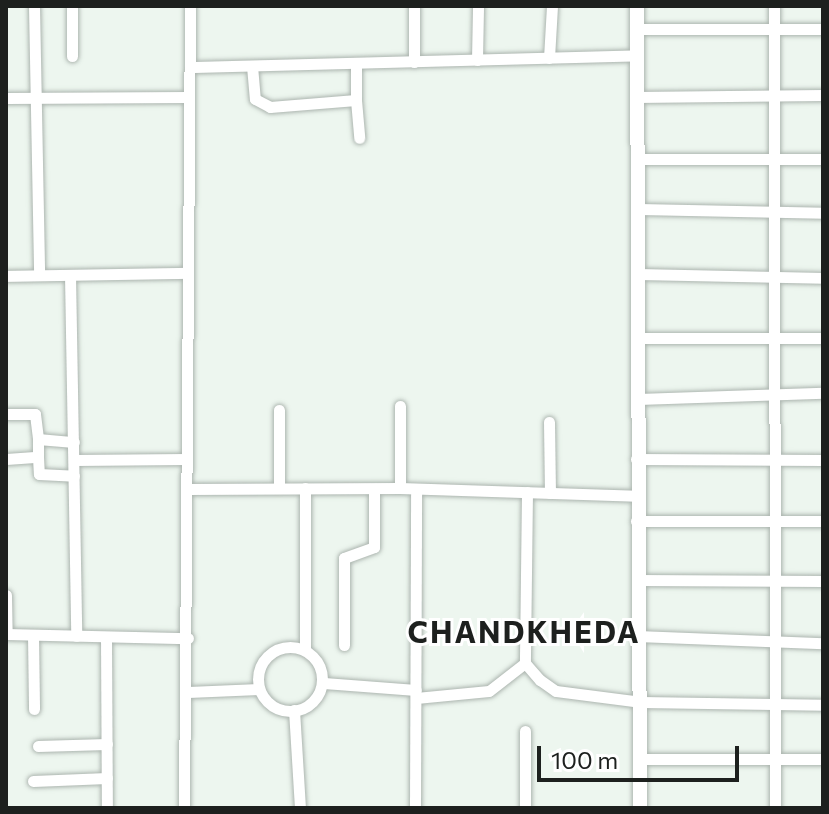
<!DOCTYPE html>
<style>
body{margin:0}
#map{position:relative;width:829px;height:814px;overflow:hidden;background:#edf6ef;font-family:Commissioner,sans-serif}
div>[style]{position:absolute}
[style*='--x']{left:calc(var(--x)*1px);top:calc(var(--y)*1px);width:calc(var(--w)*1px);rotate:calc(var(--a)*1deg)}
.roads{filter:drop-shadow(0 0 2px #acb5af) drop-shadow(0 0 2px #acb5af)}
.minor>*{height:11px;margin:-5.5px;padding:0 5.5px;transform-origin:5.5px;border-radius:5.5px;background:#fff}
.minor>.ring{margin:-5.5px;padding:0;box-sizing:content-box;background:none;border:11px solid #fff;border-radius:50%}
.tertiary>*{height:14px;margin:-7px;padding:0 7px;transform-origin:7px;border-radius:7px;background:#fff}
span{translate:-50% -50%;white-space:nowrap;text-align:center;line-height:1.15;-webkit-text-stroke:6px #fff;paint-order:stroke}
.district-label{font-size:30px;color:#1d201e;font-weight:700;letter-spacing:2px}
.frame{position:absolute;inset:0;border:8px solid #1d201e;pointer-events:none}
.scale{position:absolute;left:537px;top:746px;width:202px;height:36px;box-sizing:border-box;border:4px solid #1d201e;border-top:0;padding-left:10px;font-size:24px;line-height:28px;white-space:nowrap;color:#1d201e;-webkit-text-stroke:6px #fff;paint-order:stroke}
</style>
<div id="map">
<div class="roads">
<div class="minor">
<i style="--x:34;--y:6;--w:269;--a:88.9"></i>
<i style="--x:414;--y:6;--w:56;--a:90"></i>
<i style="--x:774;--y:6;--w:802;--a:89.93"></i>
<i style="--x:638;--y:29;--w:185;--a:0"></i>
<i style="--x:72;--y:56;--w:50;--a:-90"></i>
<i style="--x:549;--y:58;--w:52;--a:-86.7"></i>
<i style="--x:477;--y:60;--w:54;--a:-88.9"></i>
<i style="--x:252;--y:66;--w:33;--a:85"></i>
<i style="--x:255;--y:99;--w:17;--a:28"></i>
<i style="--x:270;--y:107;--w:86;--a:-4.7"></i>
<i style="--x:356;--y:100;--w:36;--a:-90"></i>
<i style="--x:190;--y:67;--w:446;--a:-1.5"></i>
<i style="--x:635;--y:97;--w:188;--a:-0.6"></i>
<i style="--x:6;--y:98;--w:183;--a:-0.3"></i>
<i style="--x:356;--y:100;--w:38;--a:85"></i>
<i style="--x:637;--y:159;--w:186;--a:0"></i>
<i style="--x:639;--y:209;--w:184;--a:1.2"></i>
<i style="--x:638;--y:274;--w:185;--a:1.2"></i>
<i style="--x:70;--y:275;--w:361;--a:89"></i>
<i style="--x:6;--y:276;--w:180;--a:-1"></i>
<i style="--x:638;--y:338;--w:185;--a:0"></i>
<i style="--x:638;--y:399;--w:185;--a:-1.9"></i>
<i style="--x:400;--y:406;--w:82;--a:90"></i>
<i style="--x:279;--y:410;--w:78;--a:90"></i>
<i style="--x:6;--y:414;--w:29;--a:0"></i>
<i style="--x:35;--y:414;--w:25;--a:83"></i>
<i style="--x:549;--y:422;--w:71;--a:89.2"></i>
<i style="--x:38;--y:457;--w:17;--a:87"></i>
<i style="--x:39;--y:474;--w:35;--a:3"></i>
<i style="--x:6;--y:459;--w:32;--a:-4"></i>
<i style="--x:38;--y:457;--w:18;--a:-90"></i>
<i style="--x:38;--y:439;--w:36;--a:5"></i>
<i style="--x:636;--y:459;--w:187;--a:0.3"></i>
<i style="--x:74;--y:460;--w:112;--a:-0.5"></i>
<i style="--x:186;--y:489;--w:214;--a:-0.3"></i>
<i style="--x:400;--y:488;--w:236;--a:1.9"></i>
<i style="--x:527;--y:492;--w:171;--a:90.7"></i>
<i style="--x:525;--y:663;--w:23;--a:49"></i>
<i style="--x:540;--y:680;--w:19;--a:35"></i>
<i style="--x:556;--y:691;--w:86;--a:7.4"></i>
<i style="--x:641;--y:702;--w:182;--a:0.9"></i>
<i style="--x:636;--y:521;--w:187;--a:0"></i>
<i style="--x:637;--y:580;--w:186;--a:0.3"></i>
<i style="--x:6;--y:595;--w:39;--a:89"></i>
<i style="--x:6;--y:634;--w:182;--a:1.3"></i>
<i style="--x:33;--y:635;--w:74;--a:89.2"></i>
<i style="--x:637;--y:636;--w:186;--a:2.2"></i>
<i style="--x:106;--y:637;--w:171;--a:89.7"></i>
<i style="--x:344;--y:645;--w:87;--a:-90"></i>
<i style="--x:344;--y:558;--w:32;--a:-20"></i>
<i style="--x:374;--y:547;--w:58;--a:-90"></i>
<i class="ring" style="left:258px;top:647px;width:53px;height:53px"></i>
<i style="--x:305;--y:650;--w:162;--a:-90"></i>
<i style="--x:324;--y:683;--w:92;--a:4.4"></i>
<i style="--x:188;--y:692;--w:71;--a:-2.4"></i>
<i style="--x:416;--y:698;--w:73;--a:-5.5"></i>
<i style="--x:489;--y:691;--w:46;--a:-37.9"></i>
<i style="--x:294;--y:710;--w:98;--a:86.5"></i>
<i style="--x:525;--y:731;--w:77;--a:90"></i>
<i style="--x:38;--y:746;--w:69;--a:-1.7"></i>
<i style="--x:643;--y:759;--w:180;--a:0"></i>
<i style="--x:33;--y:781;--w:74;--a:-2.3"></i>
<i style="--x:184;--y:808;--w:802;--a:-89.57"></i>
<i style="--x:415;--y:808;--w:318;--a:-89.8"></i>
</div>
<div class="tertiary">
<i style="--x:637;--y:6;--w:802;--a:89.79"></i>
</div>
</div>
<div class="district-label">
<span style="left:524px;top:631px">CHANDKHEDA</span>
</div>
<div class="frame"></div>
<div class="scale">100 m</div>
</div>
